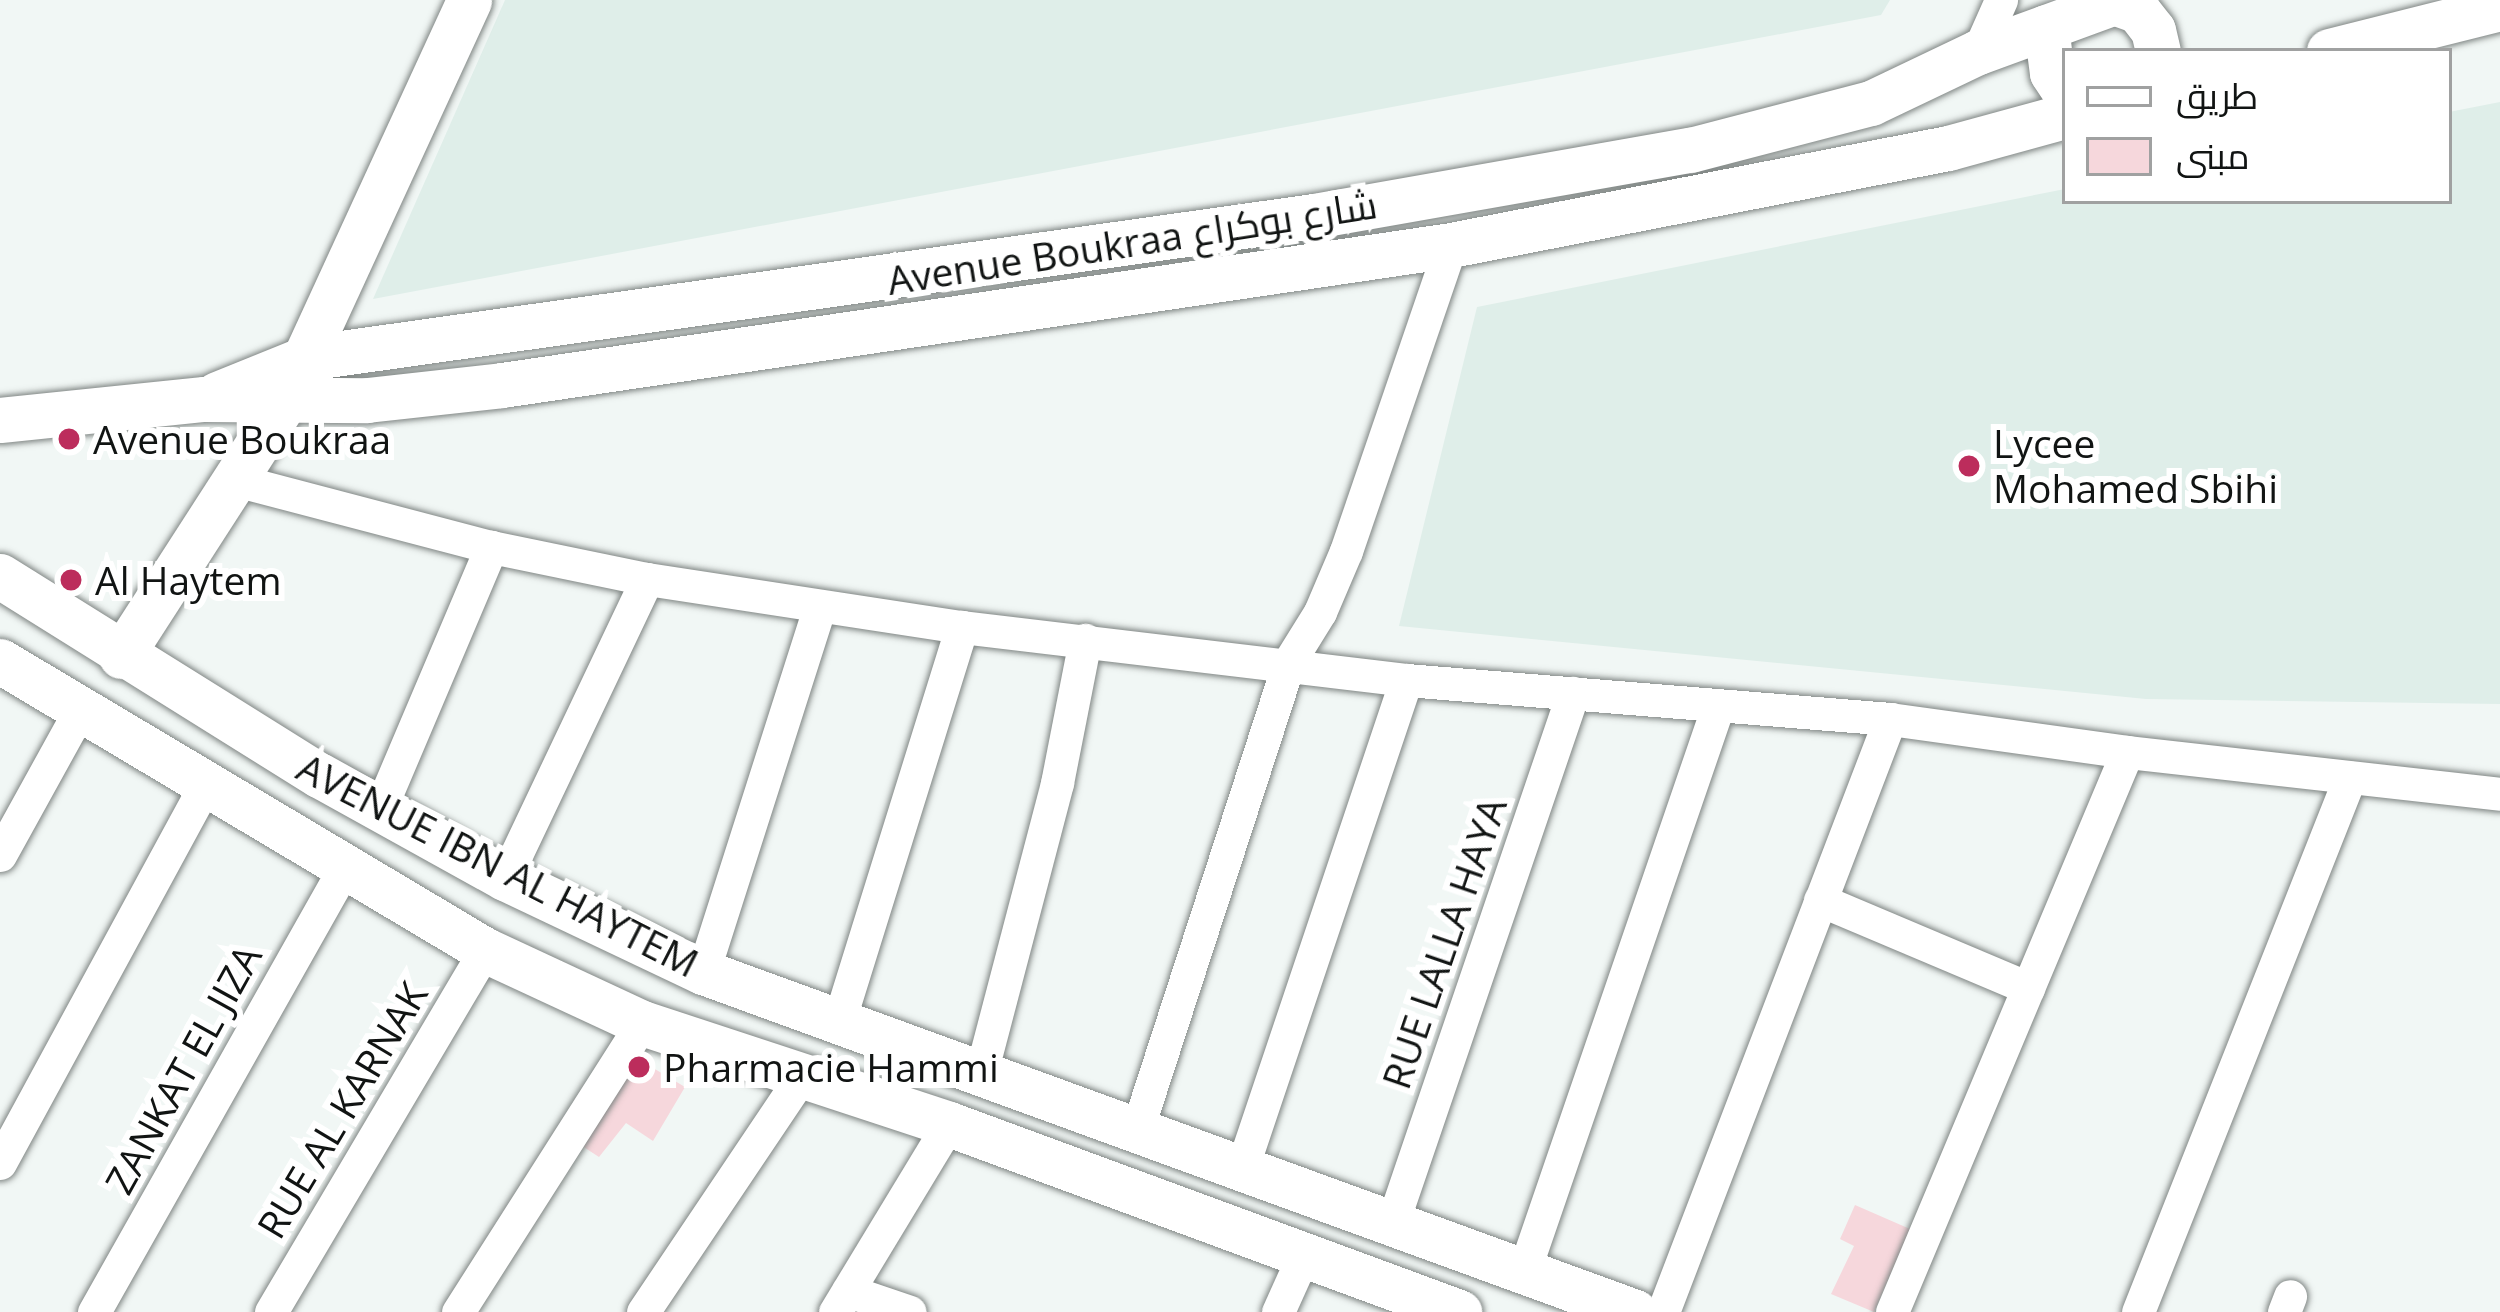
<!DOCTYPE html>
<meta charset="utf-8">
<style>
body{margin:0}
#map{position:relative;width:2500px;height:1312px;overflow:hidden;background:#f1f7f5;font-family:"Open Sans",Cairo,sans-serif}
div>[style]{position:absolute}
[style*='--x']{left:calc(var(--x)*1px);top:calc(var(--y)*1px);width:calc(var(--w)*1px);rotate:calc(var(--a)*1deg)}
.built>*{inset:0;background:#dfeee9}
.building>*{inset:0;background:#f6d7dc}
.roads{filter:drop-shadow(0 0 3px #808684) drop-shadow(0 0 3px #808684)}
.street>*{height:33px;margin:-16.5px;padding:0 16.5px;transform-origin:16.5px;border-radius:16.5px;background:#fff}
.secondary>*{height:45px;margin:-22.5px;padding:0 22.5px;transform-origin:22.5px;border-radius:22.5px;background:#fff}
.dots>*{width:33px;height:33px;translate:-50% -50%;box-sizing:border-box;border:6px solid #fff;border-radius:50%}
span{translate:-50% -50%;white-space:nowrap;text-align:center;line-height:1.15;-webkit-text-stroke:12px #fff;paint-order:stroke}
.street-label{font-size:39px;color:#111413}
.poi-label{font-size:39px;color:#111413}
.left{translate:0 -50%;text-align:left}
.legend{position:absolute;left:2062px;top:48px;width:390px;height:156px;box-sizing:border-box;background:#fff;border:3px solid #a0a1a1;margin:0;padding:15px 21px;list-style:none;font-size:36px;color:#111413}
.legend li{display:flex;align-items:center;gap:24px;height:60px}
.legend b{width:60px;border:3px solid #a0a1a1}
</style>
<div id="map">
<div class="built">
<i style="clip-path:polygon(505px 0,1890px 0,1881px 15px,373px 299px)"></i>
<i style="clip-path:polygon(2500px 102px,2500px 704px,2146px 699px,1399px 626px,1477px 307px,2065px 189px,2065px 201px,2449px 201px,2449px 112px)"></i>
</div>
<div class="building">
<i style="clip-path:polygon(633px 1056px,685px 1087px,653px 1141px,626px 1123px,599px 1157px,576px 1142px)"></i>
<i style="clip-path:polygon(1855px 1205px,1910px 1229px,1874px 1312px,1831px 1294px,1854px 1246px,1840px 1239px)"></i>
</div>
<div class="roads">
<div class="street">
<i style="--x:1978;--y:52;--w:57;--a:-66.1"></i>
<i style="--x:239;--y:481;--w:260;--a:14.7"></i>
<i style="--x:491;--y:547;--w:159;--a:11.6"></i>
<i style="--x:647;--y:579;--w:319;--a:8.7"></i>
<i style="--x:962;--y:627;--w:447;--a:6.8"></i>
<i style="--x:1406;--y:680;--w:486;--a:4.6"></i>
<i style="--x:1890;--y:719;--w:239;--a:7.9"></i>
<i style="--x:2127;--y:752;--w:375;--a:6.4"></i>
<i style="--x:380;--y:809;--w:285;--a:-67"></i>
<i style="--x:0;--y:855;--w:163;--a:-61.1"></i>
<i style="--x:505;--y:878;--w:331;--a:-64.6"></i>
<i style="--x:1820;--y:900;--w:226;--a:22.9"></i>
<i style="--x:703;--y:972;--w:384;--a:-72.3"></i>
<i style="--x:839;--y:1021;--w:413;--a:-72.7"></i>
<i style="--x:981;--y:1073;--w:300;--a:-75.3"></i>
<i style="--x:1057;--y:783;--w:146;--a:-78.9"></i>
<i style="--x:1137;--y:1130;--w:492;--a:-72"></i>
<i style="--x:1289;--y:662;--w:59;--a:-58.2"></i>
<i style="--x:1320;--y:612;--w:66;--a:-66.9"></i>
<i style="--x:1346;--y:551;--w:324;--a:-71.1"></i>
<i style="--x:0;--y:1163;--w:434;--a:-61.5"></i>
<i style="--x:1242;--y:1168;--w:515;--a:-71.42"></i>
<i style="--x:1393;--y:1221;--w:558;--a:-71.18"></i>
<i style="--x:1524;--y:1271;--w:597;--a:-71.05"></i>
<i style="--x:848;--y:1291;--w:65;--a:18.7"></i>
<i style="--x:94;--y:1312;--w:511;--a:-60.58"></i>
<i style="--x:271;--y:1312;--w:421;--a:-59.4"></i>
<i style="--x:458;--y:1312;--w:343;--a:-57.5"></i>
<i style="--x:643;--y:1312;--w:282;--a:-56.1"></i>
<i style="--x:835;--y:1312;--w:220;--a:-58.8"></i>
<i style="--x:1278;--y:1312;--w:66;--a:-65.8"></i>
<i style="--x:1663;--y:1312;--w:635;--a:-69.05"></i>
<i style="--x:1892;--y:1312;--w:607;--a:-67.23"></i>
<i style="--x:2138;--y:1312;--w:575;--a:-68.38"></i>
<i style="--x:2284;--y:1312;--w:17;--a:-69"></i>
</div>
<div class="secondary">
<i style="--x:2111;--y:1;--w:29;--a:20"></i>
<i style="--x:2138;--y:11;--w:24;--a:52"></i>
<i style="--x:2153;--y:30;--w:22;--a:77"></i>
<i style="--x:2046;--y:27;--w:46;--a:82.6"></i>
<i style="--x:2052;--y:73;--w:23;--a:56"></i>
<i style="--x:2329;--y:51;--w:176;--a:-14.1"></i>
<i style="--x:217;--y:394;--w:96;--a:-22"></i>
<i style="--x:306;--y:358;--w:1018;--a:-8.02"></i>
<i style="--x:1314;--y:216;--w:382;--a:-10"></i>
<i style="--x:1690;--y:150;--w:187;--a:-14.6"></i>
<i style="--x:1871;--y:103;--w:119;--a:-25.5"></i>
<i style="--x:1978;--y:52;--w:151;--a:-20.1"></i>
<i style="--x:0;--y:420;--w:205;--a:-5.9"></i>
<i style="--x:204;--y:399;--w:163;--a:0.4"></i>
<i style="--x:367;--y:400;--w:136;--a:-6.3"></i>
<i style="--x:502;--y:385;--w:959;--a:-8.39"></i>
<i style="--x:1451;--y:245;--w:506;--a:-11.04"></i>
<i style="--x:1948;--y:148;--w:121;--a:-15.3"></i>
<i style="--x:0;--y:576;--w:376;--a:32"></i>
<i style="--x:319;--y:775;--w:213;--a:29"></i>
<i style="--x:505;--y:878;--w:219;--a:25.4"></i>
<i style="--x:703;--y:972;--w:992;--a:20.04"></i>
<i style="--x:121;--y:656;--w:301;--a:-57.2"></i>
<i style="--x:284;--y:403;--w:443;--a:-65.3"></i>
<i style="--x:0;--y:661;--w:565;--a:30.79"></i>
<i style="--x:485;--y:950;--w:173;--a:24.9"></i>
<i style="--x:642;--y:1023;--w:323;--a:18.2"></i>
<i style="--x:949;--y:1124;--w:544;--a:20.24"></i>
</div>
</div>
<div class="dots">
<i style="left:69px;top:439px;background:#bc2d5c"></i>
<i style="left:1969px;top:466px;background:#bc2d5c"></i>
<i style="left:71px;top:580px;background:#bc2d5c"></i>
<i style="left:639px;top:1067px;background:#bc2d5c"></i>
</div>
<div class="street-label">
<span style="left:1132px;top:242px;rotate:-9deg">Avenue Boukraa شارع بوكراع</span>
<span style="left:498px;top:865px;rotate:27deg">AVENUE IBN AL HAYTEM</span>
<span style="left:1444px;top:943px;rotate:-71deg">RUE LALLA HAYA</span>
<span style="left:183px;top:1069px;rotate:-61deg">ZANKAT EL JIZA</span>
<span style="left:342px;top:1110px;rotate:-59deg">RUE AL KARNAK</span>
</div>
<div class="poi-label">
<span class="left" style="left:93px;top:439px">Avenue Boukraa</span>
<span class="left" style="left:1993px;top:466px">Lycee<br>Mohamed Sbihi</span>
<span class="left" style="left:95px;top:580px">Al Haytem</span>
<span class="left" style="left:663px;top:1067px">Pharmacie Hammi</span>
</div>
<ul class="legend">
<li><b style="height:15px;background:#fff"></b>طريق</li>
<li><b style="height:33px;background:#f6d7dc"></b>مبنى</li>
</ul>
</div>
